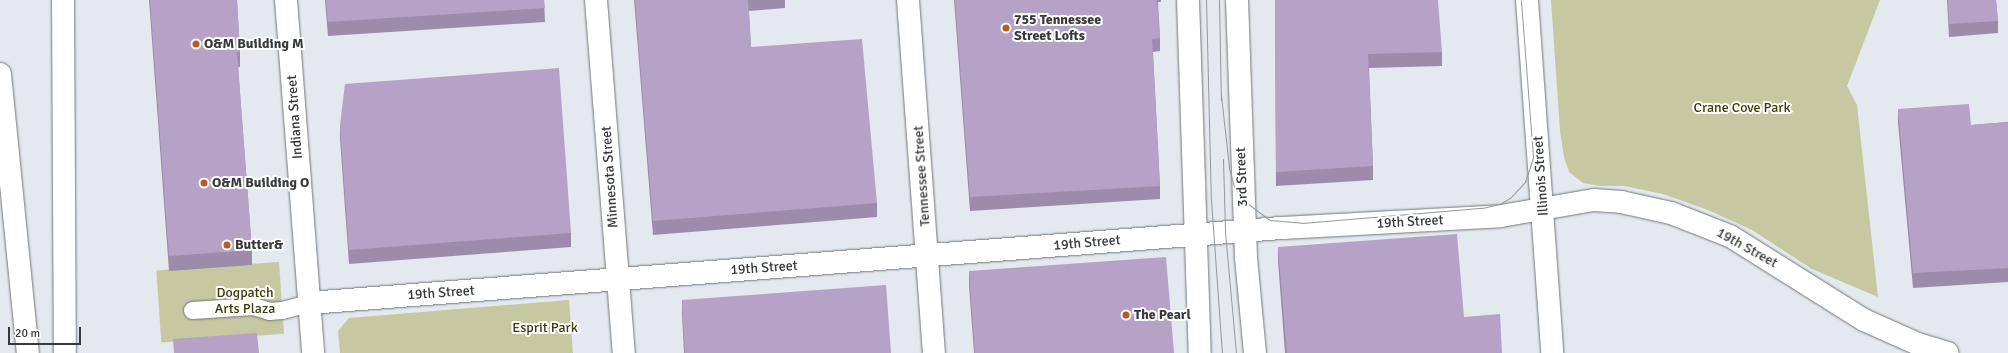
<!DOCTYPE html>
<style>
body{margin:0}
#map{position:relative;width:2008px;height:353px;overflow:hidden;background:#e3e9ee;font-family:Signika,sans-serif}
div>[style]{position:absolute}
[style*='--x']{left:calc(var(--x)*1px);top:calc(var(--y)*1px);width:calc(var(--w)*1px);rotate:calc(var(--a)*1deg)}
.green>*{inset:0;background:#c5c8a1;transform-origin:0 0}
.roads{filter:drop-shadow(0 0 1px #70767a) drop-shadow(0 0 1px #70767a)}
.pedestrian>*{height:17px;margin:-8.5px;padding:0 8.5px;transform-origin:8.5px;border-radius:8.5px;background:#fff}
.minor>*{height:22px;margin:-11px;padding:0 11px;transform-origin:11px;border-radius:11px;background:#fff}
.tertiary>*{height:22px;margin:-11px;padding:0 11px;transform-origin:11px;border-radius:11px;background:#fff}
.primary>*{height:22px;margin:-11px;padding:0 11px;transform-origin:11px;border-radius:11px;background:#fff}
.motorway>*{height:22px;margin:-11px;padding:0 11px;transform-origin:11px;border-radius:11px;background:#fff}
.tram>*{height:1px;margin:-0.5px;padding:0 0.5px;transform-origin:0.5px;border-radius:0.5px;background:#94989b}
.wall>*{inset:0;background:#9d8bab}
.building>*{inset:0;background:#b6a2c7}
.dots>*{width:11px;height:11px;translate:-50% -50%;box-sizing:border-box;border:2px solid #fff;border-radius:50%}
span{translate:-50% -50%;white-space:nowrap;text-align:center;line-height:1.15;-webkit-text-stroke:4px #fff;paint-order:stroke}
.poi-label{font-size:14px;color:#37393b;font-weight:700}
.left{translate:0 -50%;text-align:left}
.park-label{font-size:14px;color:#3b3c08}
.street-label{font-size:14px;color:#37393b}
.scale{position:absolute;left:8px;top:327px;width:73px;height:18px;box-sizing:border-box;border:2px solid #37393b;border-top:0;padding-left:5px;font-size:12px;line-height:14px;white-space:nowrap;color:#37393b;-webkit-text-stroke:3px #fff;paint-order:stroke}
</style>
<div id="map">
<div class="green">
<i style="clip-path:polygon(1551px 0,1880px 0,1847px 86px,1857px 105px,1878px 297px,1812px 269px,1752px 230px,1708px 210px,1663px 194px,1624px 186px,1601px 186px,1583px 183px,1569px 172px,1564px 157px,1560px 131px)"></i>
<i style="left:279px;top:262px;width:72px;height:123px;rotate:86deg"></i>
<i style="clip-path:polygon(569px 300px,573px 353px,340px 353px,338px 331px,349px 318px)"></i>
</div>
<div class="roads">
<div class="pedestrian">
<i style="--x:192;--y:310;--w:61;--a:-3.8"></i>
<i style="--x:253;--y:306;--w:17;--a:17"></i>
<i style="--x:269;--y:311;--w:13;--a:-4"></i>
<i style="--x:282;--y:310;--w:28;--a:-15"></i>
</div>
<div class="minor">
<i style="--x:286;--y:0;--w:354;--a:85.6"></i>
<i style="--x:596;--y:0;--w:354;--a:85.5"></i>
<i style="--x:908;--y:0;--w:354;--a:85.8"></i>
<i style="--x:309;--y:303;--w:976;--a:-4.41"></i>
<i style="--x:1282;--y:228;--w:219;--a:-3.1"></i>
<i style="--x:1501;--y:216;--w:94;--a:-9.8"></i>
<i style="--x:1594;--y:200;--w:27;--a:4"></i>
<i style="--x:1621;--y:202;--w:51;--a:12.4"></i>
<i style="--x:1671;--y:213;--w:63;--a:21.3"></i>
<i style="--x:1730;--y:236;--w:158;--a:32.1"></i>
<i style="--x:1864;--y:320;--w:59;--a:24"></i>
<i style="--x:1918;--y:344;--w:31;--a:17"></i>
</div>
<div class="tertiary">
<i style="--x:1527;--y:0;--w:354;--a:85.9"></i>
</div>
<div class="primary">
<i style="--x:1188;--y:0;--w:353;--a:88.1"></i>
<i style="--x:1237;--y:0;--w:258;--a:88"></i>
<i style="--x:1246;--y:258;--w:95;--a:84.6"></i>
</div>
<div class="motorway">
<i style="--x:63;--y:0;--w:353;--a:89.7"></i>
<i style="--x:0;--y:74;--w:280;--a:84.3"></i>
</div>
</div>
<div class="tram">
<i style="--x:1206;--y:0;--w:200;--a:88.6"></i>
<i style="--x:1211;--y:200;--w:153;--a:85.9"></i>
<i style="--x:1219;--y:0;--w:100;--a:88.9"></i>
<i style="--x:1221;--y:95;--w:73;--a:83.7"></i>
<i style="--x:1229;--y:168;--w:20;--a:75"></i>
<i style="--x:1234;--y:187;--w:16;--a:55"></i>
<i style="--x:1243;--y:200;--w:34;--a:37"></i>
<i style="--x:1270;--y:220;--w:32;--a:5"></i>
<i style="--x:1302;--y:223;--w:181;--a:-4.8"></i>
<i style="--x:1482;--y:208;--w:18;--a:-13"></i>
<i style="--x:1500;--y:204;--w:13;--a:-32"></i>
<i style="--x:1511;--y:197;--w:21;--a:-47"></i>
<i style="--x:1525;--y:182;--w:26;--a:-72"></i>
<i style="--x:1533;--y:157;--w:157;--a:-94.4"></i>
<i style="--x:1223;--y:159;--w:73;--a:88.4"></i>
<i style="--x:1225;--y:232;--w:121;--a:84.8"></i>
</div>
<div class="wall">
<i style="clip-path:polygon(149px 0,237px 0,240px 52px,240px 67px,238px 67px,252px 250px,252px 265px,169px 271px)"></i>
<i style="clip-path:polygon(325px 0,544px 0,545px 22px,328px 36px)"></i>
<i style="clip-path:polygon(634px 0,785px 0,785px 8px,749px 11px,751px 47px,877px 203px,877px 217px,653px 235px)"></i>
<i style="clip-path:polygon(954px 0,1161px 0,1161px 2px,1158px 2px,1160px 38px,1160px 51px,1153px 52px,1160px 186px,1160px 199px,970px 211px)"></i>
<i style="clip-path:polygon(1275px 0,1442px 52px,1442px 66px,1369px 68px,1373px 166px,1373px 180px,1276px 186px)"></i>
<i style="clip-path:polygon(1947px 0,1996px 0,1998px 21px,1998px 33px,1949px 37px)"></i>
<i style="clip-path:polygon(1898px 109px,1971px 125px,2008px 122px,2008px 282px,1913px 288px,1898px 123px)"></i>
<i style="clip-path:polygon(340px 125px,571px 233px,571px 247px,349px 264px,340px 139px)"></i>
<i style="clip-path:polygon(1278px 247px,1464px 317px,1502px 353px,1285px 353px,1278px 261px)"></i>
<i style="clip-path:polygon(969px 271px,1174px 353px,974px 353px,969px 286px)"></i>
<i style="clip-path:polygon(682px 300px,891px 353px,684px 353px,682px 314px)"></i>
</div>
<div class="building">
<i style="clip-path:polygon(150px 0,237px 0,240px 52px,237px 52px,252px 250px,169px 256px)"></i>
<i style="clip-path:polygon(326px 0,544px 0,545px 8px,328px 22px)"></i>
<i style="clip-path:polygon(635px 0,748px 0,751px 47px,862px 39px,877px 203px,653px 221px)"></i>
<i style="clip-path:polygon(955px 0,1157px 0,1160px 38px,1152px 39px,1160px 186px,970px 197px)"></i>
<i style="clip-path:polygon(1275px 0,1438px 0,1442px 52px,1368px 54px,1373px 166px,1276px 172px)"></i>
<i style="clip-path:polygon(1948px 0,1996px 0,1998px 21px,1949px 24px)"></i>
<i style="clip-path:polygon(559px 68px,571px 233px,349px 250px,340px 125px,345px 84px)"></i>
<i style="clip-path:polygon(1969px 104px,1971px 125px,2008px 122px,2008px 268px,1913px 273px,1898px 109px)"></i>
<i style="clip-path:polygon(1457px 234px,1464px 317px,1500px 314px,1502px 353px,1287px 353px,1278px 247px)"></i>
<i style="clip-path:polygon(1166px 257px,1174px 353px,975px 353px,969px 271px)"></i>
<i style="clip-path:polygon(886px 285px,891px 353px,685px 353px,682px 300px)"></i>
<i style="clip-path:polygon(257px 333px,259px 353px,174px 353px,173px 339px)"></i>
</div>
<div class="dots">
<i style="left:1006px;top:28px;background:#bc591f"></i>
<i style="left:196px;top:44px;background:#bc591f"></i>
<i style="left:204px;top:183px;background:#bc591f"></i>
<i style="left:227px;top:245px;background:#bc591f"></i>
<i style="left:1126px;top:315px;background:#bc591f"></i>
</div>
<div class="poi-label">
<span class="left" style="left:1014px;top:28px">755 Tennessee<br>Street Lofts</span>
<span class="left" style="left:204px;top:44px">O&amp;M Building M</span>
<span class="left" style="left:212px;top:183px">O&amp;M Building O</span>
<span class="left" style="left:235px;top:245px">Butter&amp;</span>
<span class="left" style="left:1134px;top:315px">The Pearl</span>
</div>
<div class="park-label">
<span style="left:1742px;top:108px">Crane Cove Park</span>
<span style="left:245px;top:301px">Dogpatch<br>Arts Plaza</span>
<span style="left:545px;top:328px">Esprit Park</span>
</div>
<div class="street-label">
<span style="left:295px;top:117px;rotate:-94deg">Indiana Street</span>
<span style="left:922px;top:176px;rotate:-94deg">Tennessee Street</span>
<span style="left:1541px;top:176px;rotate:-94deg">Illinois Street</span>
<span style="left:610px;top:177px;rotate:-94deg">Minnesota Street</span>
<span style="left:1242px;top:177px;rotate:-92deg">3rd Street</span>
<span style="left:1410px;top:222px;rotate:-3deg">19th Street</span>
<span style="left:1087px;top:243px;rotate:-5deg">19th Street</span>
<span style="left:1747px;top:248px;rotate:29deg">19th Street</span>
<span style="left:764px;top:268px;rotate:-4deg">19th Street</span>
<span style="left:441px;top:293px;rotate:-4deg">19th Street</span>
</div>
<div class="scale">20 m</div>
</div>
